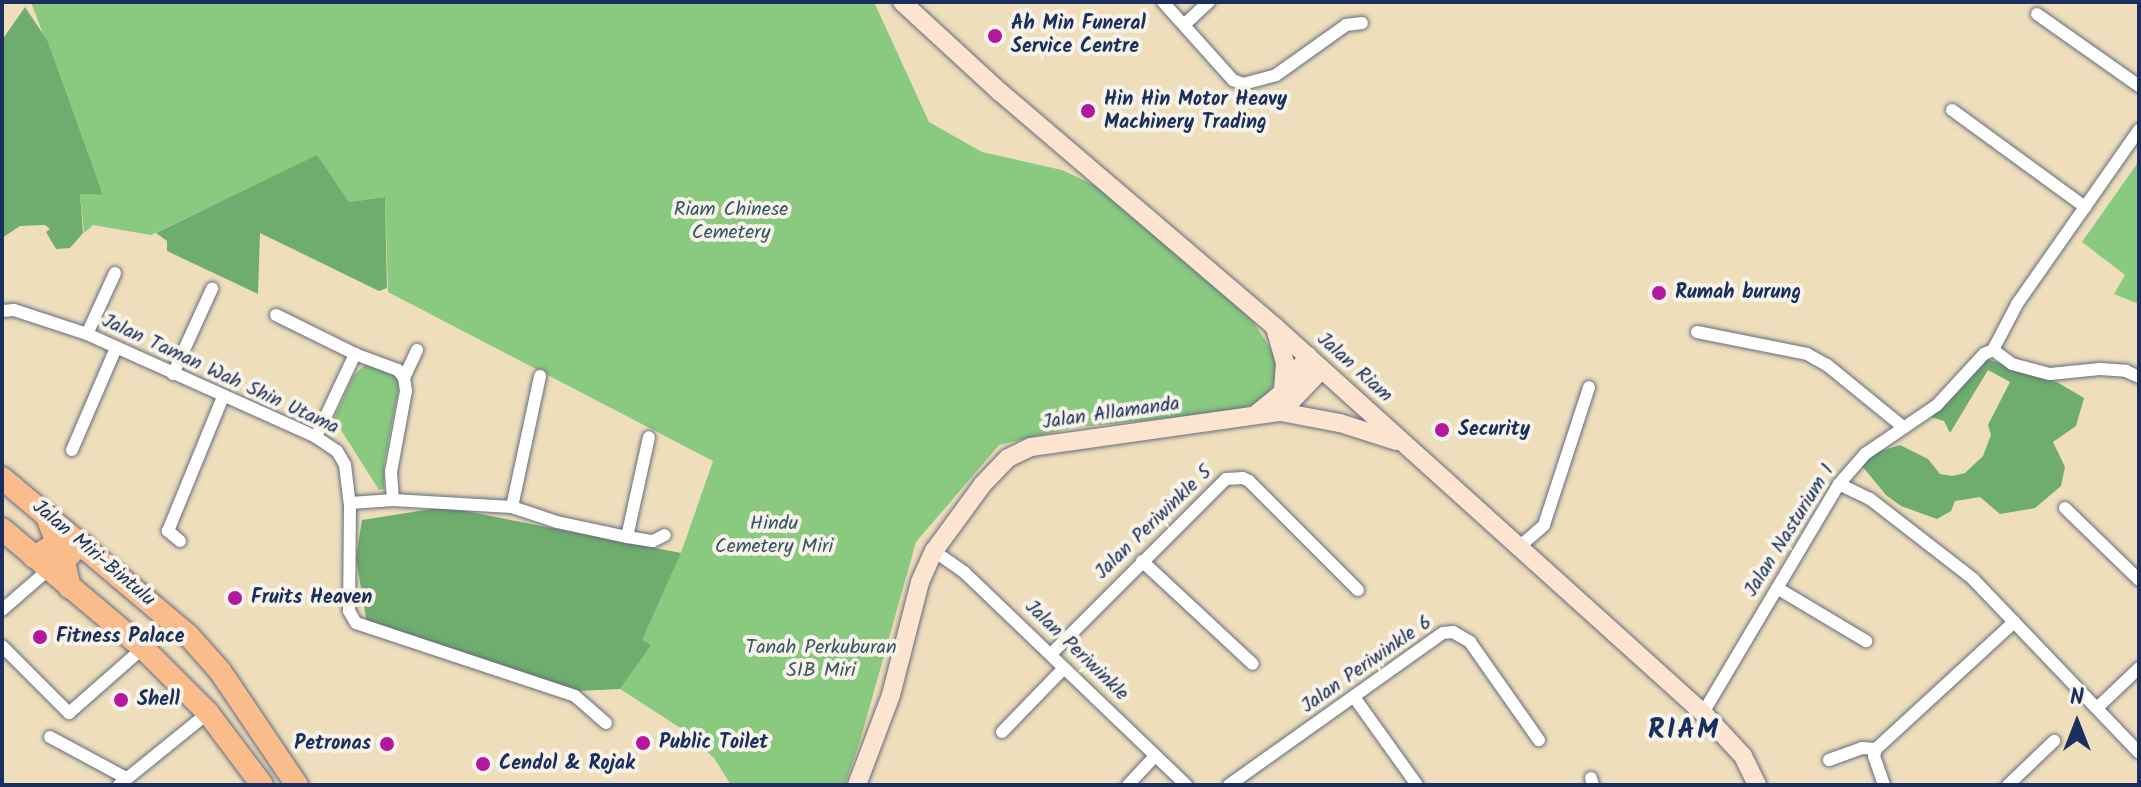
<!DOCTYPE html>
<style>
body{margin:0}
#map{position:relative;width:2141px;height:787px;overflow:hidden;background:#eedebc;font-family:Kalam,sans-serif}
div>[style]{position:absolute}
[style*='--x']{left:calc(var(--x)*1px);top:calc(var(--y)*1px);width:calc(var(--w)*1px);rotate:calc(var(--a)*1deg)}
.green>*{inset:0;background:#89c980}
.forest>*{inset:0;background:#6ead6e}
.roads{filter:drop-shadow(0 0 2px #656c7f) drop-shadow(0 0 2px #656c7f)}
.street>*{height:12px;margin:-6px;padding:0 6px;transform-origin:6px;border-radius:6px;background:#fff}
.secondary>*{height:18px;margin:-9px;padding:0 9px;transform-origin:9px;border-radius:9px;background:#fde4d1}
.highway>*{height:22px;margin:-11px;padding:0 11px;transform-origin:11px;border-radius:11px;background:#fabc8b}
.dots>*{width:22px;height:22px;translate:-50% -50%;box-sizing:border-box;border:4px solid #f7f3e8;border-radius:50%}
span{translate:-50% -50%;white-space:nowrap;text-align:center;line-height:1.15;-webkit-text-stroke:8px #f7f3e8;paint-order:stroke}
.poi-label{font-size:20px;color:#1b2f5e;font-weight:700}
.left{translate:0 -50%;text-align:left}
.right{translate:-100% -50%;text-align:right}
.park-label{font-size:20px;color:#365666}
.street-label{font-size:20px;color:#1b2f5e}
.district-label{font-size:28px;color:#1b2f5e;font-weight:700;letter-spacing:2px}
.frame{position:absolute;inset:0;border:4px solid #1b2f5e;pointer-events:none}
.north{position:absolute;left:2037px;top:683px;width:80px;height:80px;-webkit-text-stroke:6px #f7f3e8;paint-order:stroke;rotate:0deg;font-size:22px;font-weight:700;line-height:32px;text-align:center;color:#1b2f5e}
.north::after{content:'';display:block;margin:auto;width:28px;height:36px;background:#1b2f5e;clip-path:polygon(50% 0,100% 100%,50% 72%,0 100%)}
</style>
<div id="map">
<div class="green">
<i style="clip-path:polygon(31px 2px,874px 2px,929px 122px,982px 152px,1062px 170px,1113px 194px,1206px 272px,1254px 323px,1279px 362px,1274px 384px,1263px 400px,1237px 411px,1071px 428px,999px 445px,916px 542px,860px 741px,845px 785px,731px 785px,714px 758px,682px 729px,620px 689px,650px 645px,641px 641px,681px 553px,713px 461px,388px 292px,385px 197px,349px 202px,317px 156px,151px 235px,93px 225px,84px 233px,80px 194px,103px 195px)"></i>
<i style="clip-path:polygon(2139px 161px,2139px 304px,2114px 294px,2125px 275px,2082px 242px)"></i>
<i style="clip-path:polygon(366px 364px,394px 375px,400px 381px,384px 464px,384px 489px,379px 490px,334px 419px,354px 375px)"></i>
</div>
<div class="forest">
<i style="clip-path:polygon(25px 7px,47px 40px,103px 195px,80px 194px,83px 233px,70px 248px,56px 249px,46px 232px,50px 229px,45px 225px,20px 226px,2px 238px,2px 40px)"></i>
<i style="clip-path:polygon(317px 155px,349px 202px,385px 197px,387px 288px,379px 291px,260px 233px,258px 294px,167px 251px,167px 241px,156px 233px)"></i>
<i style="clip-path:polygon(1987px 359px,2057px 382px,2084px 398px,2076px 426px,2053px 442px,2065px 467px,2061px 486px,2035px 508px,2000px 514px,1980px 497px,1955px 501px,1951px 511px,1937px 519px,1901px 506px,1886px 495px,1862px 466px,1872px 454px,1900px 445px,1928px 459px,1940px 474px,1952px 476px,1965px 473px,1983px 456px,1991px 435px,1988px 425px,2010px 382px,1988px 370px,1950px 433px,1944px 421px,1931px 417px)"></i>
<i style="clip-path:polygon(444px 507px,681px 553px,642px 640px,651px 645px,620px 689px,578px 691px,367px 624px,356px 558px,362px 520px)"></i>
</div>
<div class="roads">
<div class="street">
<i style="--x:1163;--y:2;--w:105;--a:48.1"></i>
<i style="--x:1233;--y:80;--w:11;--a:22"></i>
<i style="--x:1243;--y:84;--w:34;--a:-15"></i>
<i style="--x:1276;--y:75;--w:86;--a:-35.5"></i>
<i style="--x:1346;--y:25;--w:16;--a:-7"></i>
<i style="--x:2037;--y:14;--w:125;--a:35.2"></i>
<i style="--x:1185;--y:24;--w:33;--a:-43"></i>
<i style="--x:1952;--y:110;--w:165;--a:36.1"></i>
<i style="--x:2;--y:311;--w:12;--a:-5"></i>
<i style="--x:14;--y:310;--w:77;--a:18.2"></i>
<i style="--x:87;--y:334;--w:251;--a:24.2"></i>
<i style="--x:316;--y:437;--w:25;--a:34"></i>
<i style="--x:337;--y:451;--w:16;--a:60"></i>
<i style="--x:345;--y:465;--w:38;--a:83"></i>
<i style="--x:350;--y:503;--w:43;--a:-4"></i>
<i style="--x:393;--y:500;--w:119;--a:3.4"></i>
<i style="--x:512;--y:507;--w:47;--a:18.4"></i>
<i style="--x:557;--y:522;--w:72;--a:12.1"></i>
<i style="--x:627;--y:537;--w:26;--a:9"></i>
<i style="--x:653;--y:541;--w:13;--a:-27"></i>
<i style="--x:276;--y:315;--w:88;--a:26.3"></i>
<i style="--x:355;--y:354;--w:46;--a:20.4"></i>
<i style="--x:398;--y:370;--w:10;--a:53"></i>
<i style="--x:404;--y:378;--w:13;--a:81"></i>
<i style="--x:406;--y:391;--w:82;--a:100.5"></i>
<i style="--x:391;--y:472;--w:28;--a:86"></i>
<i style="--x:1697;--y:332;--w:112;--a:11.3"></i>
<i style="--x:1807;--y:354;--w:23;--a:29"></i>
<i style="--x:1827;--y:365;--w:98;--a:39.2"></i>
<i style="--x:87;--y:334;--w:67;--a:-65.3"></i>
<i style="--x:1993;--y:350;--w:24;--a:36"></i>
<i style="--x:2012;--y:364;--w:39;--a:15"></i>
<i style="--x:2050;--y:374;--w:50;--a:-5.7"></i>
<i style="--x:2100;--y:369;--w:26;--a:4"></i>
<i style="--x:2126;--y:371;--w:14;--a:25"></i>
<i style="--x:173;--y:374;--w:94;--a:-65.4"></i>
<i style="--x:404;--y:378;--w:31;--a:-65"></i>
<i style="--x:316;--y:437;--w:92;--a:-64.8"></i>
<i style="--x:72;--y:450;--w:111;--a:-66.7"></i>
<i style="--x:1839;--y:484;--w:34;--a:26"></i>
<i style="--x:1870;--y:499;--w:130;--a:37.8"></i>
<i style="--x:1973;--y:579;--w:240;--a:46.3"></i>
<i style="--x:350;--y:503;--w:108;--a:90.5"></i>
<i style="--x:349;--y:611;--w:14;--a:60"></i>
<i style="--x:356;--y:623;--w:231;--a:18.4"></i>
<i style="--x:575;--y:696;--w:41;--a:41.1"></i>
<i style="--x:512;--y:507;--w:134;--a:-77.9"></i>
<i style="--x:2065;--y:508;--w:103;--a:44.2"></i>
<i style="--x:627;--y:537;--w:102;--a:-77.6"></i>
<i style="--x:180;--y:541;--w:16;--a:-140"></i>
<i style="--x:168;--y:531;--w:145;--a:-67.7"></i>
<i style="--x:1519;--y:547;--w:33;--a:-41"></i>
<i style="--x:1544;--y:525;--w:145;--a:-71.9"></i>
<i style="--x:934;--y:551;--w:37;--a:35"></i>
<i style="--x:964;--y:572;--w:308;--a:43.8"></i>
<i style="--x:1142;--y:561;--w:151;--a:42.9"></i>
<i style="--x:1777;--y:588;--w:104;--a:30.8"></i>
<i style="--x:2;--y:610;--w:61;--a:-41"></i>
<i style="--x:2;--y:646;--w:95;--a:45"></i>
<i style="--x:69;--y:713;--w:98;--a:-41.3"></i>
<i style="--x:1051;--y:654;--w:247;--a:-45"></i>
<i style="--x:1226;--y:479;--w:17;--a:-3"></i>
<i style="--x:1243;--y:478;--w:7;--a:27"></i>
<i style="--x:1249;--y:481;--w:154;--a:45"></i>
<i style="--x:1354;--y:697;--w:108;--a:54.4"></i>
<i style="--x:2097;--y:708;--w:58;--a:-43.6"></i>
<i style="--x:1703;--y:713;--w:266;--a:-59.3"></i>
<i style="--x:1839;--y:484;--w:40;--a:-49"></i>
<i style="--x:1865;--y:454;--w:87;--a:-34.2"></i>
<i style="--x:1937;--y:405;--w:69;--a:-47.3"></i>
<i style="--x:1984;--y:354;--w:10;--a:-24"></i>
<i style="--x:1993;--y:350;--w:52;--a:-62.4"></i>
<i style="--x:2017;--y:304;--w:213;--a:-55"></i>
<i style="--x:1002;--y:732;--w:89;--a:-45.9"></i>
<i style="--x:50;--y:737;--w:86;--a:28.3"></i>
<i style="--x:1829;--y:760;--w:35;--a:-20"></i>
<i style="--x:1862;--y:748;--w:14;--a:4"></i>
<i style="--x:1591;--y:778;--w:7;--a:74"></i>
<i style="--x:119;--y:785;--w:114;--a:-39"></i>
<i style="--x:1128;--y:785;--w:40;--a:-47"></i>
<i style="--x:1229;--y:785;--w:262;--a:-35.4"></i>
<i style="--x:1443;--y:633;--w:10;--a:-6"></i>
<i style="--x:1453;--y:632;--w:20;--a:30"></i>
<i style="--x:1470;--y:642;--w:120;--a:54.9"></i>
<i style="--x:1884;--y:785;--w:31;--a:-109"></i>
<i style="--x:1874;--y:756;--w:7;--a:-74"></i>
<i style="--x:1876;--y:749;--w:188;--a:-42.6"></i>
<i style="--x:2008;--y:785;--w:64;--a:-43.7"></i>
</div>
<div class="secondary">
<i style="--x:902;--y:2;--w:133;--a:42.6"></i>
<i style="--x:1000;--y:92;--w:360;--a:40.5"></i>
<i style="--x:1274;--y:326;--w:578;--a:42.05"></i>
<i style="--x:1703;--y:713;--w:59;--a:47.1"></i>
<i style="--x:1743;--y:756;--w:32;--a:64"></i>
<i style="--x:1275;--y:328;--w:35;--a:74"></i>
<i style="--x:1285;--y:362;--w:30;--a:94"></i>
<i style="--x:1281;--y:412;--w:60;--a:10.6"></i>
<i style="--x:1340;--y:423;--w:59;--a:17.8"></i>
<i style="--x:1255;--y:415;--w:36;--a:-39"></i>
<i style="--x:1283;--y:392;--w:44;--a:-55.2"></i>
<i style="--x:857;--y:785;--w:96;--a:-69.3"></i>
<i style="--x:891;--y:695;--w:117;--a:-75.6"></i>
<i style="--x:920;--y:582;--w:34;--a:-66"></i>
<i style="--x:934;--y:551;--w:83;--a:-53.8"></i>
<i style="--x:983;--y:484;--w:36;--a:-46"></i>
<i style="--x:1008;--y:458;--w:25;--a:-26"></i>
<i style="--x:1031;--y:447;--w:252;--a:-8"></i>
<i style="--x:1281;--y:412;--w:59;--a:-46.4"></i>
</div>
<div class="highway">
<i style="--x:2;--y:478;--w:243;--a:40.2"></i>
<i style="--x:188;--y:635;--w:48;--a:48.4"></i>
<i style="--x:220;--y:671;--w:138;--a:56"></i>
<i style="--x:2;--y:529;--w:185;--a:40.2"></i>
<i style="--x:143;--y:648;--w:92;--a:45"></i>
<i style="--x:208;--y:713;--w:90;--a:53.1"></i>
<i style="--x:34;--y:557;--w:27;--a:-31"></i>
<i style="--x:57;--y:543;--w:30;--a:-111"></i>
<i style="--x:70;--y:588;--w:28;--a:-103"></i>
<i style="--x:64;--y:561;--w:16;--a:-47"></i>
<i style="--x:75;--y:549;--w:10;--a:-17"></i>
</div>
</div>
<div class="dots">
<i style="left:995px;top:36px;background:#b5179e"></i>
<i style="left:1088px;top:111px;background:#b5179e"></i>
<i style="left:1659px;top:293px;background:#b5179e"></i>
<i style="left:1442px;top:430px;background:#b5179e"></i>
<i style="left:235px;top:598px;background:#b5179e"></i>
<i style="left:40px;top:637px;background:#b5179e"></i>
<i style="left:121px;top:700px;background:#b5179e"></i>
<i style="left:643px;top:743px;background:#b5179e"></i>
<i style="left:387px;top:744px;background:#b5179e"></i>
<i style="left:483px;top:764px;background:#b5179e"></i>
</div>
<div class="poi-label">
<span class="left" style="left:1011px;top:36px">Ah Min Funeral<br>Service Centre</span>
<span class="left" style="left:1104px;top:112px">Hin Hin Motor Heavy<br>Machinery Trading</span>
<span class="left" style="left:1675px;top:293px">Rumah burung</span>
<span class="left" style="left:1458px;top:430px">Security</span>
<span class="left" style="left:251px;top:598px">Fruits Heaven</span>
<span class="left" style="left:56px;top:637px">Fitness Palace</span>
<span class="left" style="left:137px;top:700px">Shell</span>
<span class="left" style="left:659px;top:743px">Public Toilet</span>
<span class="right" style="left:371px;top:744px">Petronas</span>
<span class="left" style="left:499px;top:764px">Cendol &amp; Rojak</span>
</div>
<div class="park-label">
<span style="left:731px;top:222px">Riam Chinese<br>Cemetery</span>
<span style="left:774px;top:536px">Hindu<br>Cemetery Miri</span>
<span style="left:821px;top:660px">Tanah Perkuburan<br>SIB Miri</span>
</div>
<div class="street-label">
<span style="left:1354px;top:368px;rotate:42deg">Jalan Riam</span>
<span style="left:220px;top:375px;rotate:25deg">Jalan Taman Wah Shin Utama</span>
<span style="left:1111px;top:414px;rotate:-8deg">Jalan Allamanda</span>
<span style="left:1154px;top:523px;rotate:-44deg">Jalan Periwinkle 5</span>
<span style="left:1790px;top:531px;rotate:-58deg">Jalan Nasturium 1</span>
<span style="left:93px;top:554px;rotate:40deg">Jalan Miri-Bintulu</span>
<span style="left:1076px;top:651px;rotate:44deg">Jalan Periwinkle</span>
<span style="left:1367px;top:665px;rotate:-35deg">Jalan Periwinkle 6</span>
</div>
<div class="district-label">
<span style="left:1684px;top:731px">RIAM</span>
</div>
<div class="frame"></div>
<div class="north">N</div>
</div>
